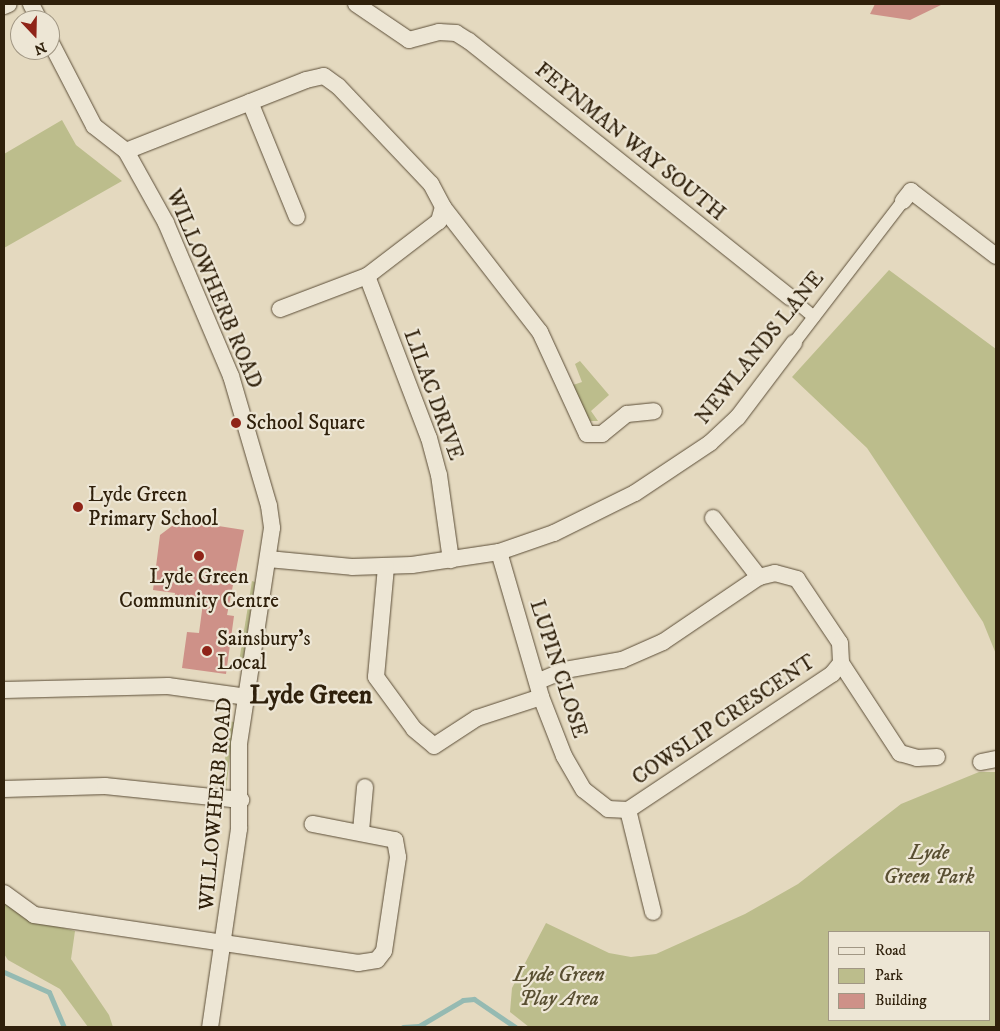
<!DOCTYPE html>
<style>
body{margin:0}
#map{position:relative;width:1000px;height:1031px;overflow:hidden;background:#e4d9bf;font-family:"IM FELL DW Pica",serif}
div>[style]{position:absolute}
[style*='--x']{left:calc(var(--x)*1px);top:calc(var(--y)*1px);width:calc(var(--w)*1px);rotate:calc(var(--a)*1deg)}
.green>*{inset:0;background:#bcbd8c}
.stream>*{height:5px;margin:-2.5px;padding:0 2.5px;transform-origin:2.5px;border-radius:2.5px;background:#95bab2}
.building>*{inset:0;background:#ce9188}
.roads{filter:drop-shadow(0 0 1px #5c4e38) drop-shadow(0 0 1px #5c4e38)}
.pedestrian>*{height:12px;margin:-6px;padding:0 6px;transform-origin:6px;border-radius:6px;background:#ede6d5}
.minor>*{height:16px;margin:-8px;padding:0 8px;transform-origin:8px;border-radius:8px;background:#ede6d5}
.dots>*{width:14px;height:14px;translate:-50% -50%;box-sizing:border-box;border:2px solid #ede6d5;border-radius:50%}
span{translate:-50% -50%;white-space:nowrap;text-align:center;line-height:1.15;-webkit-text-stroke:4.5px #ede6d5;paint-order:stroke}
.street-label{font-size:21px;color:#2f200b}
.poi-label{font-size:21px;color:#2f200b}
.left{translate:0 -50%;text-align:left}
.park-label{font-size:21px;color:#594f32;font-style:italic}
.district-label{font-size:26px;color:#2f200b;font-weight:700}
.frame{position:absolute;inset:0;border:5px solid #2f200b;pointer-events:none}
.legend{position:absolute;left:828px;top:931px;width:162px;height:90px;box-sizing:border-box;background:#ede6d5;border:1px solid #a19784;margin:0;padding:6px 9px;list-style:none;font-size:15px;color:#2f200b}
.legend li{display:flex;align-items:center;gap:10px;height:25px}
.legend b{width:25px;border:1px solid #a19784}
.north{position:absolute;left:10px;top:10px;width:50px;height:50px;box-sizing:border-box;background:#ede6d5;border:1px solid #a19784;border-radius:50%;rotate:159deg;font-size:14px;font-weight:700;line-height:20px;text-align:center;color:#2f200b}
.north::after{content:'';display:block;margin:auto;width:18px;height:22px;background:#8f2418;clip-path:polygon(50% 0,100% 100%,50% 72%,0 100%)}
</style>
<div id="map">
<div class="green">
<i style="clip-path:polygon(62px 120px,76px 145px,122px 181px,4px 248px,4px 154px)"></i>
<i style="clip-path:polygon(889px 270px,996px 349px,996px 654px,983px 622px,867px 448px,792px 377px)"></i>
<i style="clip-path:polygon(580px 361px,609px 395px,591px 411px,598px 421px,590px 421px,570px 386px,582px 382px,575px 364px)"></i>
<i style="clip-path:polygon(252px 581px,255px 582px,242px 668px,238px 668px)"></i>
<i style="clip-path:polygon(229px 721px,234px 722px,226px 790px,225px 750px)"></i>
<i style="clip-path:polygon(evenodd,979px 772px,996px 772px,996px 1027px,529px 1027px,510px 1012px,512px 988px,546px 923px,609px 953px,631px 957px,656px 954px,745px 914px,798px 884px,901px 804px,979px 772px,989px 932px,989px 1020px,829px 1020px,829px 932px,989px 932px)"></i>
<i style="clip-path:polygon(4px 898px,24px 918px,75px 931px,71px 959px,109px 1015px,113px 1027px,88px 1027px,60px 989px,8px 960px,4px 954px)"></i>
</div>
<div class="stream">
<i style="--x:4;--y:972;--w:49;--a:24"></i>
<i style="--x:49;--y:992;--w:38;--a:67"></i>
<i style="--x:403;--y:1027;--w:16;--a:-4"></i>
<i style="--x:419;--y:1026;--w:51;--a:-30.6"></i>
<i style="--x:463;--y:1000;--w:11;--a:-5"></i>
<i style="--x:474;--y:999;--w:50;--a:34.3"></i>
</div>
<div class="building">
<i style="clip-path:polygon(875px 4px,943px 4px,910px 20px,870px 14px)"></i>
<i style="clip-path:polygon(180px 520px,244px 530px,227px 615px,234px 616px,226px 674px,182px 668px,187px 632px,199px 633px,203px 603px,174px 600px,175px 593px,153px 590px,160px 535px)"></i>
</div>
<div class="roads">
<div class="pedestrian">
<i style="--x:790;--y:297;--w:31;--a:40"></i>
<i style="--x:794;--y:343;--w:179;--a:-52.5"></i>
</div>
<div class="minor">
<i style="--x:31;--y:4;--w:18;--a:63"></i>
<i style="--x:356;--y:4;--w:64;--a:34.2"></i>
<i style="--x:409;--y:40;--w:31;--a:-15"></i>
<i style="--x:439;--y:32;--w:17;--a:3"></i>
<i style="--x:456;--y:33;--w:15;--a:32"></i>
<i style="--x:469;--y:41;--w:411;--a:38.6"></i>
<i style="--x:4;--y:6;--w:5;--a:-22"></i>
<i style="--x:50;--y:41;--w:96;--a:62.6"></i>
<i style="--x:94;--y:126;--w:41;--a:38"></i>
<i style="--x:126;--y:151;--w:82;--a:60.9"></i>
<i style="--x:166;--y:223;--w:166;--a:67"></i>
<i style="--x:231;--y:376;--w:135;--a:73.7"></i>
<i style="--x:269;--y:506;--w:22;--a:82"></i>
<i style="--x:272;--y:528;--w:219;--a:98.7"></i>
<i style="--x:239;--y:744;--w:85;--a:90"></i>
<i style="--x:239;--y:829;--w:200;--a:98.3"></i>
<i style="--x:250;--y:102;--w:124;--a:67.8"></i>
<i style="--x:126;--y:151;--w:193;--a:-21.5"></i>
<i style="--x:306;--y:80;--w:18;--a:-13"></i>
<i style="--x:324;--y:76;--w:17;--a:36"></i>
<i style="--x:338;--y:86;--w:135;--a:46.5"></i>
<i style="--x:431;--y:184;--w:26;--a:62"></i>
<i style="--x:443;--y:207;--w:15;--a:106"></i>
<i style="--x:439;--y:221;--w:91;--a:142.6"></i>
<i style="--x:367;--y:276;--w:93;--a:159.2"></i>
<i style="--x:903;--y:201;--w:13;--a:-51"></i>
<i style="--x:911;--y:191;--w:107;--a:37.4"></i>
<i style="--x:443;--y:207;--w:158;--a:52.2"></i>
<i style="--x:540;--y:332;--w:112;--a:65.3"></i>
<i style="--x:587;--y:434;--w:15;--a:0"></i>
<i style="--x:602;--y:434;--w:32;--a:-39"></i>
<i style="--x:627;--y:414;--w:27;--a:-6"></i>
<i style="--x:367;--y:276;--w:173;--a:69.1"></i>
<i style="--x:429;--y:438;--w:38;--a:75"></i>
<i style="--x:439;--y:475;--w:86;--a:82"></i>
<i style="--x:713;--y:518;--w:75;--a:52.1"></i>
<i style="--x:499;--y:552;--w:151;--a:73.8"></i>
<i style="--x:541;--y:697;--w:63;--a:68.7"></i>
<i style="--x:564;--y:756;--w:39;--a:60"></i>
<i style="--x:584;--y:790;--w:31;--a:38"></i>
<i style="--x:608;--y:809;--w:20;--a:3"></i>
<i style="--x:628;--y:810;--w:105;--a:76.2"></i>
<i style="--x:268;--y:559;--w:84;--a:5.4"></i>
<i style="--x:352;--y:567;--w:60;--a:-1.9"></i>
<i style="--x:412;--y:565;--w:88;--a:-8.5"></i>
<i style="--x:499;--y:552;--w:58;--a:-19.1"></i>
<i style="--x:554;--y:533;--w:90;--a:-26.3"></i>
<i style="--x:635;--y:493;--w:90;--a:-33.7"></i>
<i style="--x:710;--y:443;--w:38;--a:-43"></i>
<i style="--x:738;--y:417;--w:93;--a:-52.9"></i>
<i style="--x:386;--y:567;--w:110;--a:95.2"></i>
<i style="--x:376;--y:677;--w:64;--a:53.8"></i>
<i style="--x:414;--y:729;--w:26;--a:40"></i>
<i style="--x:434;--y:746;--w:51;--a:-33.1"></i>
<i style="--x:477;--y:718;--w:67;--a:-18.2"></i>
<i style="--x:841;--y:663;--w:108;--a:56.8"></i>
<i style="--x:900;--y:753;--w:18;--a:16"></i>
<i style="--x:917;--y:758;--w:20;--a:-3"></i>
<i style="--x:539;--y:681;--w:28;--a:-23"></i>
<i style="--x:565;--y:670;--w:58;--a:-10"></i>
<i style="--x:622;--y:660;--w:45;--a:-23.7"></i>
<i style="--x:663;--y:642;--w:116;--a:-34.1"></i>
<i style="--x:759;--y:577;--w:16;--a:-14"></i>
<i style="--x:775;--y:573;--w:23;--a:15"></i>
<i style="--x:797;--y:579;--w:77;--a:56.1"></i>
<i style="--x:840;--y:643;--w:20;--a:87"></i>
<i style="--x:841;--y:663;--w:14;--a:129"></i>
<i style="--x:832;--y:674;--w:245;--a:146.3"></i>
<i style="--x:4;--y:690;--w:164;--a:-1.4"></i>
<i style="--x:168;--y:686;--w:80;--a:7.9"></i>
<i style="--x:981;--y:762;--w:15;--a:-11"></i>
<i style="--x:4;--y:789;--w:101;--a:-1.7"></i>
<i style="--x:105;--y:786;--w:137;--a:5.9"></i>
<i style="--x:361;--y:831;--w:44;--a:-84.8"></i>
<i style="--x:4;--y:893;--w:37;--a:36"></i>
<i style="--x:34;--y:915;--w:328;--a:8.4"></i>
<i style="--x:358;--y:963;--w:19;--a:-9"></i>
<i style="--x:377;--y:960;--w:11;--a:-52"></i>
<i style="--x:384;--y:951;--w:95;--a:-81.5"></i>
<i style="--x:398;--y:857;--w:17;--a:-100"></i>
<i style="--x:395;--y:840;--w:84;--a:-169"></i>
</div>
</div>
<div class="dots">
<i style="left:236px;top:423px;background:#8f2418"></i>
<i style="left:78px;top:507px;background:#8f2418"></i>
<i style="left:199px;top:556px;background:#8f2418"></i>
<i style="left:207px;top:651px;background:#8f2418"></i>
</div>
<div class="street-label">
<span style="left:630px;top:142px;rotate:39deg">FEYNMAN WAY SOUTH</span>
<span style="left:214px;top:289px;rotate:67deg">WILLOWHERB ROAD</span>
<span style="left:760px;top:348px;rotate:-51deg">NEWLANDS LANE</span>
<span style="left:433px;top:395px;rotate:70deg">LILAC DRIVE</span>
<span style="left:558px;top:669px;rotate:72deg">LUPIN CLOSE</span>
<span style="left:724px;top:720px;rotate:-34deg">COWSLIP CRESCENT</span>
<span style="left:216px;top:804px;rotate:-85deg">WILLOWHERB ROAD</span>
</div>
<div class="poi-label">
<span class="left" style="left:246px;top:423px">School Square</span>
<span class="left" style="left:88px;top:507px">Lyde Green<br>Primary School</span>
<span style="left:199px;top:589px">Lyde Green<br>Community Centre</span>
<span class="left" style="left:217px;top:651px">Sainsbury's<br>Local</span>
</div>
<div class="park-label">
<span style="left:929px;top:865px">Lyde<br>Green Park</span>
<span style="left:559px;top:987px">Lyde Green<br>Play Area</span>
</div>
<div class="district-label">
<span style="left:311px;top:696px">Lyde Green</span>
</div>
<div class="frame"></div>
<ul class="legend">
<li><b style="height:6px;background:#ede6d5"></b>Road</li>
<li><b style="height:14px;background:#bcbd8c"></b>Park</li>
<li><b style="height:14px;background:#ce9188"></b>Building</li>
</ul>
<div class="north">N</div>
</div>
